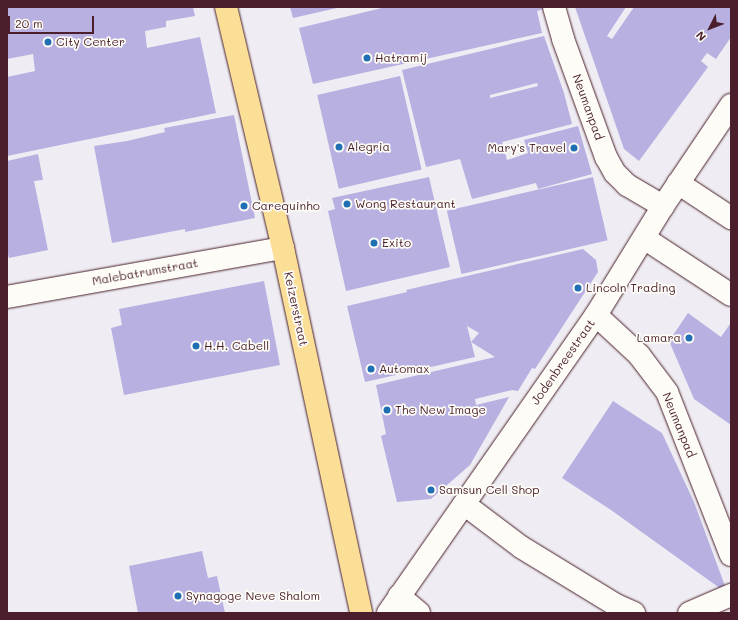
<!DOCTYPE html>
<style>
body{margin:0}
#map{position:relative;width:738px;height:620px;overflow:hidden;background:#efedf3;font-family:Mali,sans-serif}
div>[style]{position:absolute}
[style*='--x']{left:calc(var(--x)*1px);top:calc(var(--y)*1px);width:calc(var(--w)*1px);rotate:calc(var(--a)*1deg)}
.building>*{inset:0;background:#b7b0e1;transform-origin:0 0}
.roads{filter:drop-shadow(0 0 1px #4a1f2b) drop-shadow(0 0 1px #4a1f2b)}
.minor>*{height:22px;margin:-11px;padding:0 11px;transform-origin:11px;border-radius:11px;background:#fdfcf7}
.major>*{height:22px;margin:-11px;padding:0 11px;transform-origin:11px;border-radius:11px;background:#fbdf96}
.dots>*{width:11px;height:11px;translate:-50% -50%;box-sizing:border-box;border:2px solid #fdfcf7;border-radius:50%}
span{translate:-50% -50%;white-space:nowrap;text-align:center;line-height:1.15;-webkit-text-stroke:3.5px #fdfcf7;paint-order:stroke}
.poi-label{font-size:12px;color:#4a1f2b}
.left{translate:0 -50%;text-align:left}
.right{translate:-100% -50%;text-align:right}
.street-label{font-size:12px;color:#4a1f2b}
.frame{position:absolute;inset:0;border:8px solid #4a1f2b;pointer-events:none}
.north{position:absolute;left:690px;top:8px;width:40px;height:40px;-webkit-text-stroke:3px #fdfcf7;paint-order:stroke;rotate:228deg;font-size:11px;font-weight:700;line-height:16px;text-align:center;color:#4a1f2b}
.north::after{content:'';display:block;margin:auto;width:14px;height:18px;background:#4a1f2b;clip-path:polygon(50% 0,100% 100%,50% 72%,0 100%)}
.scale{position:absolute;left:8px;top:16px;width:86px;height:18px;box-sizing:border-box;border:2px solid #4a1f2b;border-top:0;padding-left:5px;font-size:12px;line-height:14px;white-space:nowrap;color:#4a1f2b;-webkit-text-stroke:3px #fdfcf7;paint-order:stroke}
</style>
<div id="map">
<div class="building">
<i style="clip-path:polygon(7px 7px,193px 7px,195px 16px,166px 21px,166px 27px,145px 31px,147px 48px,200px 37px,216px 113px,7px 156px,7px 77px,35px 71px,33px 54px,7px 59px)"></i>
<i style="clip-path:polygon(290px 7px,336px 7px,337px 8px,293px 18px)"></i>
<i style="clip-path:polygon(386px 7px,542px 7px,543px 9px,537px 11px,542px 33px,313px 84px,299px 28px)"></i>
<i style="clip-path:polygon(575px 7px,626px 7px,607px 36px,612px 39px,634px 7px,731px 7px,731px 37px,716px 59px,707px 53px,701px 61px,708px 67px,639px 161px,624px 149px)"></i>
<i style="clip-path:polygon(evenodd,544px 36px,564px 93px,572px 124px,502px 142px,507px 160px,528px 153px,524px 140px,578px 126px,592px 174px,538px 189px,536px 183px,472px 199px,460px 159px,426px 167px,402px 70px,544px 36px,537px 83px,538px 86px,490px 98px,490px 95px,537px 83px)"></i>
<i style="left:400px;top:76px;width:96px;height:85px;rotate:77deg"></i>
<i style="clip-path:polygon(234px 115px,255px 218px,185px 232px,185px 229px,112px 243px,94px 146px,127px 141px,165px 132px,164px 128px)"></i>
<i style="clip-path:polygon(38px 154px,43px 180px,34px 181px,48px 250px,9px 258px,7px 250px,7px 161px)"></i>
<i style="clip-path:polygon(429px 177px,450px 267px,346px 291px,328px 211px,335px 209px,332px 198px)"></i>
<i style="left:593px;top:177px;width:65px;height:150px;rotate:77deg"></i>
<i style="clip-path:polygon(583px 249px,596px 260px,598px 272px,535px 369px,532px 368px,518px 391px,512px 390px,475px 399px,476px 405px,509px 397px,470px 465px,431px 499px,397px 502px,381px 436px,386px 434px,376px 385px,495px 357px,471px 342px,479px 333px,467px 326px,475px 357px,365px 382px,347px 306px,407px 292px,406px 290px)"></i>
<i style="clip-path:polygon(264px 281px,280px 365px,124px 395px,111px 328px,122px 325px,119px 309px)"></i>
<i style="clip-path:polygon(688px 313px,721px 337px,730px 324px,731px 325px,731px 425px,694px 399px,669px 341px)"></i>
<i style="clip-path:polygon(613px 401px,662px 433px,694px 502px,728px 594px,611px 510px,562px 478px)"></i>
<i style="clip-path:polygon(202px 551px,208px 578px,217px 576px,225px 613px,138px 613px,129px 566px)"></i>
</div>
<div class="roads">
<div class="minor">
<i style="--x:554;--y:7;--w:33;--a:74"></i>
<i style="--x:563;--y:39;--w:126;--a:70"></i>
<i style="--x:606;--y:157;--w:18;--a:61"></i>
<i style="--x:615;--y:173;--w:17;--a:45"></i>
<i style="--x:627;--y:185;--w:42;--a:30.3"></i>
<i style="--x:678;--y:183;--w:64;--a:33.4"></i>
<i style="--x:644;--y:238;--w:104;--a:33.2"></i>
<i style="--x:7;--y:297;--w:280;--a:-10.1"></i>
<i style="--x:596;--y:315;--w:59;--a:42.9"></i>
<i style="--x:639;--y:355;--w:46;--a:52.9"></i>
<i style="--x:667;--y:392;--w:175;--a:68.6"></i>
<i style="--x:464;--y:504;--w:71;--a:37"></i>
<i style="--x:521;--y:547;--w:111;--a:31.4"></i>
<i style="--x:616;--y:605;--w:20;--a:24"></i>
<i style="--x:399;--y:596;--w:26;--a:40"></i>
<i style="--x:388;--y:613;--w:363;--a:-55.1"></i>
<i style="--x:596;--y:315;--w:128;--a:-58.4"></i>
<i style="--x:663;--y:206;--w:122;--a:-56"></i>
<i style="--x:689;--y:613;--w:46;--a:-23.2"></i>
</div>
<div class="major">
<i style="--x:226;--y:7;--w:248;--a:76.7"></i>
<i style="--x:283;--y:248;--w:373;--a:77.9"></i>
</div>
</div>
<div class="dots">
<i style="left:48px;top:42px;background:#1f6fb2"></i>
<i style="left:367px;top:58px;background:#1f6fb2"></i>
<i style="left:339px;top:147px;background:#1f6fb2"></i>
<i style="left:574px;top:148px;background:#1f6fb2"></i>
<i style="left:347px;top:204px;background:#1f6fb2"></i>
<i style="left:244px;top:206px;background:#1f6fb2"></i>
<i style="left:374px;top:243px;background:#1f6fb2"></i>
<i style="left:578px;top:288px;background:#1f6fb2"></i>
<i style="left:689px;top:338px;background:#1f6fb2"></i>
<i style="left:196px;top:346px;background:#1f6fb2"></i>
<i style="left:371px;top:369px;background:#1f6fb2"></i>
<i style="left:387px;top:410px;background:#1f6fb2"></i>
<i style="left:431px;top:490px;background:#1f6fb2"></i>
<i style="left:178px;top:596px;background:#1f6fb2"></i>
</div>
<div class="poi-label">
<span class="left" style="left:56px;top:42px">City Center</span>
<span class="left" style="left:375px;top:58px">Hatramij</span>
<span class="left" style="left:347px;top:147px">Alegria</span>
<span class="right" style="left:566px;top:148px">Mary's Travel</span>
<span class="left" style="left:355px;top:204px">Wong Restaurant</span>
<span class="left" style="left:252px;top:206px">Carequinho</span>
<span class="left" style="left:382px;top:243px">Exito</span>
<span class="left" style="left:586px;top:288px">Lincoln Trading</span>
<span class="right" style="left:681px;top:338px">Lamara</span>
<span class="left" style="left:204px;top:346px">H.H. Cabell</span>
<span class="left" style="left:379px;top:369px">Automax</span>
<span class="left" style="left:395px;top:410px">The New Image</span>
<span class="left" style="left:439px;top:490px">Samsun Cell Shop</span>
<span class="left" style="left:186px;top:596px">Synagoge Neve Shalom</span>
</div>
<div class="street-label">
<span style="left:588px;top:107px;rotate:70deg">Neumanpad</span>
<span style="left:145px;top:272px;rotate:-10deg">Malebatrumstraat</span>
<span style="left:296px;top:309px;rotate:78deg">Keizerstraat</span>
<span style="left:563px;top:362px;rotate:-55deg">Jodenbreestraat</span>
<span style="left:679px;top:425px;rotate:68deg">Neumanpad</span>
</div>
<div class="frame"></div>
<div class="north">N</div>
<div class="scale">20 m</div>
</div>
